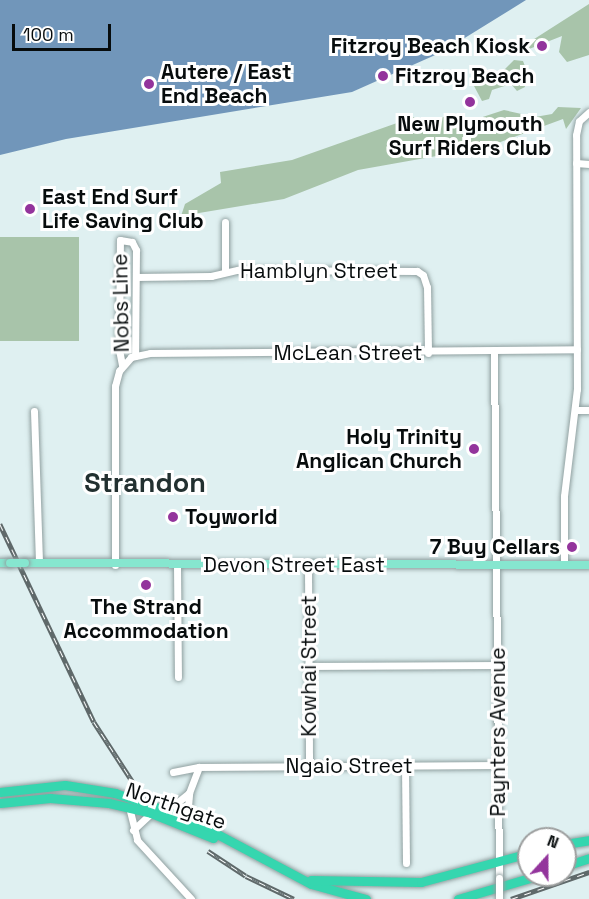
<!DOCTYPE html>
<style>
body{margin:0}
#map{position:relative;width:589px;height:899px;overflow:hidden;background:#dff0f1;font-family:"Space Grotesk",sans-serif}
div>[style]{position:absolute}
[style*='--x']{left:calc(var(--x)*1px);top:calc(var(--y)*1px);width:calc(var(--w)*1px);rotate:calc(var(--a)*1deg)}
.green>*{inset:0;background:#a8c4aa;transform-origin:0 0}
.water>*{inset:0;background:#7196ba}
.roads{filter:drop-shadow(0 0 2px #90a0a0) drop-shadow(0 0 2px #90a0a0)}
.minor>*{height:7px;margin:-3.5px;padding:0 3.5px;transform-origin:3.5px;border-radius:3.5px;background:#fff}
.major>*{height:8px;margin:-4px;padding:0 4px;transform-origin:4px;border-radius:4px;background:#86e6cf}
.highway>*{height:9px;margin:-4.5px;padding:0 4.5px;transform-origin:4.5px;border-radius:4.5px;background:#35d6af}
.rail>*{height:4.5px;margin-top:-2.25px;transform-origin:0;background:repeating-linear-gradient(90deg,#fff 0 7px,#5f696a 0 14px);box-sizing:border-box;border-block:2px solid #5f696a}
.bridges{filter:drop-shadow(0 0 2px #90a0a0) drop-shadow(0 0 2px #90a0a0)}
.minor-bridge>*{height:7px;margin:-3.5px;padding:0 3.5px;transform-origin:3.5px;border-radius:3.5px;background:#fff}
.major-bridge>*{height:8px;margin:-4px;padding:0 4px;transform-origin:4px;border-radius:4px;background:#86e6cf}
.dots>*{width:16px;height:16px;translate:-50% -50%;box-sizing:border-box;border:3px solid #fff;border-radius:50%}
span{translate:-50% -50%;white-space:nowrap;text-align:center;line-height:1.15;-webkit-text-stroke:6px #fff;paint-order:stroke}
.poi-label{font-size:21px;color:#070c0d;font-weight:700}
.right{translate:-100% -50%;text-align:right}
.left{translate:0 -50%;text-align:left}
.street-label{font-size:21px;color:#070c0d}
.district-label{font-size:27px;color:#223030;font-weight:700}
.north{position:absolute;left:517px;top:827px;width:60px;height:60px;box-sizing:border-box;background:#fff;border:2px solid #9c9e9e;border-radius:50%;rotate:21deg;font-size:16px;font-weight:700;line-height:24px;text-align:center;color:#070c0d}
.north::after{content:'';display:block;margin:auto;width:21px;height:27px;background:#93349c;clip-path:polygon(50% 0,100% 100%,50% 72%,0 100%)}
.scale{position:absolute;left:12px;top:24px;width:99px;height:27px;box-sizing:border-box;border:3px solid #070c0d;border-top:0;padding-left:8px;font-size:18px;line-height:21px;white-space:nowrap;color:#070c0d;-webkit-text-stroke:4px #fff;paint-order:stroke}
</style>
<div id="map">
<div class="green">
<i style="clip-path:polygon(589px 4px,589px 55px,567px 62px,559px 52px,562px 36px,519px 53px,517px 50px)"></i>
<i style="clip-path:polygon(514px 60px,523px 61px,528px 74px,523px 77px,525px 87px,517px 91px,511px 84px,492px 90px,489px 99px,482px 101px,474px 86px,502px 72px)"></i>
<i style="clip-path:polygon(558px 107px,581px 108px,566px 129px,563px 119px,487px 147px,358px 170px,284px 199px,181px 216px,185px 204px,221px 183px,220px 172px,292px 160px,414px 117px,417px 124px,447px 116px,454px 119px,452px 127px,504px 110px,535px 117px,552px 114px)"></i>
<i style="left:0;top:237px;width:79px;height:104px"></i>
</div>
<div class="water">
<i style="clip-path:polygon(0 0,526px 0,442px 52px,352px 92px,66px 139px,0 155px)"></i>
</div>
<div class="roads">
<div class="minor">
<i style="--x:576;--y:163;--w:13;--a:4"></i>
<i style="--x:225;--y:222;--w:50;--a:90"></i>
<i style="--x:136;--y:277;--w:75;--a:-0.8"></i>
<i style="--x:211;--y:276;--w:28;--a:-13"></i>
<i style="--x:238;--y:270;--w:179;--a:0.3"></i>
<i style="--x:417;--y:271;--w:7;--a:34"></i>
<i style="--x:423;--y:275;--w:13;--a:72"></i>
<i style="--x:427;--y:287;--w:66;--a:89.1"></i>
<i style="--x:494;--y:350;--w:528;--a:89.46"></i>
<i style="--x:122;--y:365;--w:15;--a:-101"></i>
<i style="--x:119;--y:350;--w:110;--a:-89.5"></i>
<i style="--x:120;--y:240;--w:12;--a:9"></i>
<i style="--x:132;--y:242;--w:9;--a:63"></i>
<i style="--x:136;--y:250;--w:106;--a:90.5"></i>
<i style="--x:576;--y:410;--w:13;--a:0"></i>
<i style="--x:34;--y:411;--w:152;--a:88.1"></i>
<i style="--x:115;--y:565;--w:179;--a:-90"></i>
<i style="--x:115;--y:386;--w:16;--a:-75"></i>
<i style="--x:119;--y:371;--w:18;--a:-49"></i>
<i style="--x:131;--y:357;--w:19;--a:-12"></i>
<i style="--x:150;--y:353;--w:427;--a:-0.5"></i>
<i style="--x:177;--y:565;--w:112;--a:89.5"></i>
<i style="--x:308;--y:565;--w:201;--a:89.7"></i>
<i style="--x:564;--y:565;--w:69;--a:-90"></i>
<i style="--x:564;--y:496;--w:108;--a:-83.1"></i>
<i style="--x:577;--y:389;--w:254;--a:-90.2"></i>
<i style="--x:576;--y:135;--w:14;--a:-78"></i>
<i style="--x:579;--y:121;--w:13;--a:-42"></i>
<i style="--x:309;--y:666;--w:189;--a:-0.3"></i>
<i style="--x:405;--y:766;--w:97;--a:89.4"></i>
<i style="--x:173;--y:772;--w:26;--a:-11"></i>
<i style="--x:199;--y:767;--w:299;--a:-0.4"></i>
<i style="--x:129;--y:807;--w:34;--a:76"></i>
<i style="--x:137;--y:840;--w:80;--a:47.5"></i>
<i style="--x:168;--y:810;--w:27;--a:-39"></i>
<i style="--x:187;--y:818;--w:25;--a:-85"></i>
<i style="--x:189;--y:793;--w:28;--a:-69"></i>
<i style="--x:133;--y:830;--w:25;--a:-43"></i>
</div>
<div class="major">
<i style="--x:0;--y:563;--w:10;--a:0"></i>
<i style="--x:25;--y:563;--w:564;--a:0.2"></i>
</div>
<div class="highway">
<i style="--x:0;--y:792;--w:65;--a:-6.1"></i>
<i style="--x:65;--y:785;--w:51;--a:9.1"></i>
<i style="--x:115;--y:793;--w:76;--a:19.1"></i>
<i style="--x:187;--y:818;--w:140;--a:28"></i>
<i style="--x:311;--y:884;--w:57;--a:15.3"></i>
<i style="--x:0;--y:803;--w:50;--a:-5.7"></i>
<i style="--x:50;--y:798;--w:59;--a:4.8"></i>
<i style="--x:109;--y:803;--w:43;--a:13.4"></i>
<i style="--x:151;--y:813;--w:67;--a:22"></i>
<i style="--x:565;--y:844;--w:24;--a:-9"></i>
<i style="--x:565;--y:866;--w:25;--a:-18"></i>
<i style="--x:311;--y:880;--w:110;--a:1"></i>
<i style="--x:421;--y:882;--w:112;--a:-15"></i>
<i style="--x:458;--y:899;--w:85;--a:-16.3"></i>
</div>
</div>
<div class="rail">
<i style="--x:0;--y:524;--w:219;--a:64.6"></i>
<i style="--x:94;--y:722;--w:72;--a:57"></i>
<i style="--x:208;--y:851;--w:45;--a:33.3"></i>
<i style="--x:246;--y:876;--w:53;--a:25.6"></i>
<i style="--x:511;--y:899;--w:83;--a:-19.1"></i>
</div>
<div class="bridges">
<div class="minor-bridge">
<i style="--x:499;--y:878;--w:21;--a:90"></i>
</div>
<div class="major-bridge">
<i style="--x:10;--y:563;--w:15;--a:0"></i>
</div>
</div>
<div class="dots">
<i style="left:542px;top:46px;background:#93349c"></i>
<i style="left:383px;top:76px;background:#93349c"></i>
<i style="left:149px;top:84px;background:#93349c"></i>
<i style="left:470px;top:102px;background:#93349c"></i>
<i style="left:30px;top:209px;background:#93349c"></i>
<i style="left:474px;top:449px;background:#93349c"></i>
<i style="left:173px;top:517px;background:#93349c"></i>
<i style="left:572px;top:547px;background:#93349c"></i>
<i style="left:146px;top:585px;background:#93349c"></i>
</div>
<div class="poi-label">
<span class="right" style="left:530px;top:46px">Fitzroy Beach Kiosk</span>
<span class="left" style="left:161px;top:84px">Autere / East<br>End Beach</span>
<span class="left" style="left:395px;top:76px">Fitzroy Beach</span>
<span style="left:470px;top:136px">New Plymouth<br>Surf Riders Club</span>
<span class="left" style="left:42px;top:209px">East End Surf<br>Life Saving Club</span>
<span class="right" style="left:462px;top:449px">Holy Trinity<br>Anglican Church</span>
<span class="left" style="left:185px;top:517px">Toyworld</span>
<span class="right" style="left:560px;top:547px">7 Buy Cellars</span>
<span style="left:146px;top:619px">The Strand<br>Accommodation</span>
</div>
<div class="street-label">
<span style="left:319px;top:271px">Hamblyn Street</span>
<span style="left:121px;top:303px;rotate:-91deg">Nobs Line</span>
<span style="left:348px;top:353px">McLean Street</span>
<span style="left:294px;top:565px">Devon Street East</span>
<span style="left:309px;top:666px;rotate:-90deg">Kowhai Street</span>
<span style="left:498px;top:732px;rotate:-90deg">Paynters Avenue</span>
<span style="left:349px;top:766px">Ngaio Street</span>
<span style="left:176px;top:806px;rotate:19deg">Northgate</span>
</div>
<div class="district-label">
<span style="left:145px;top:483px">Strandon</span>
</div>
<div class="north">N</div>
<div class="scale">100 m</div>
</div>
